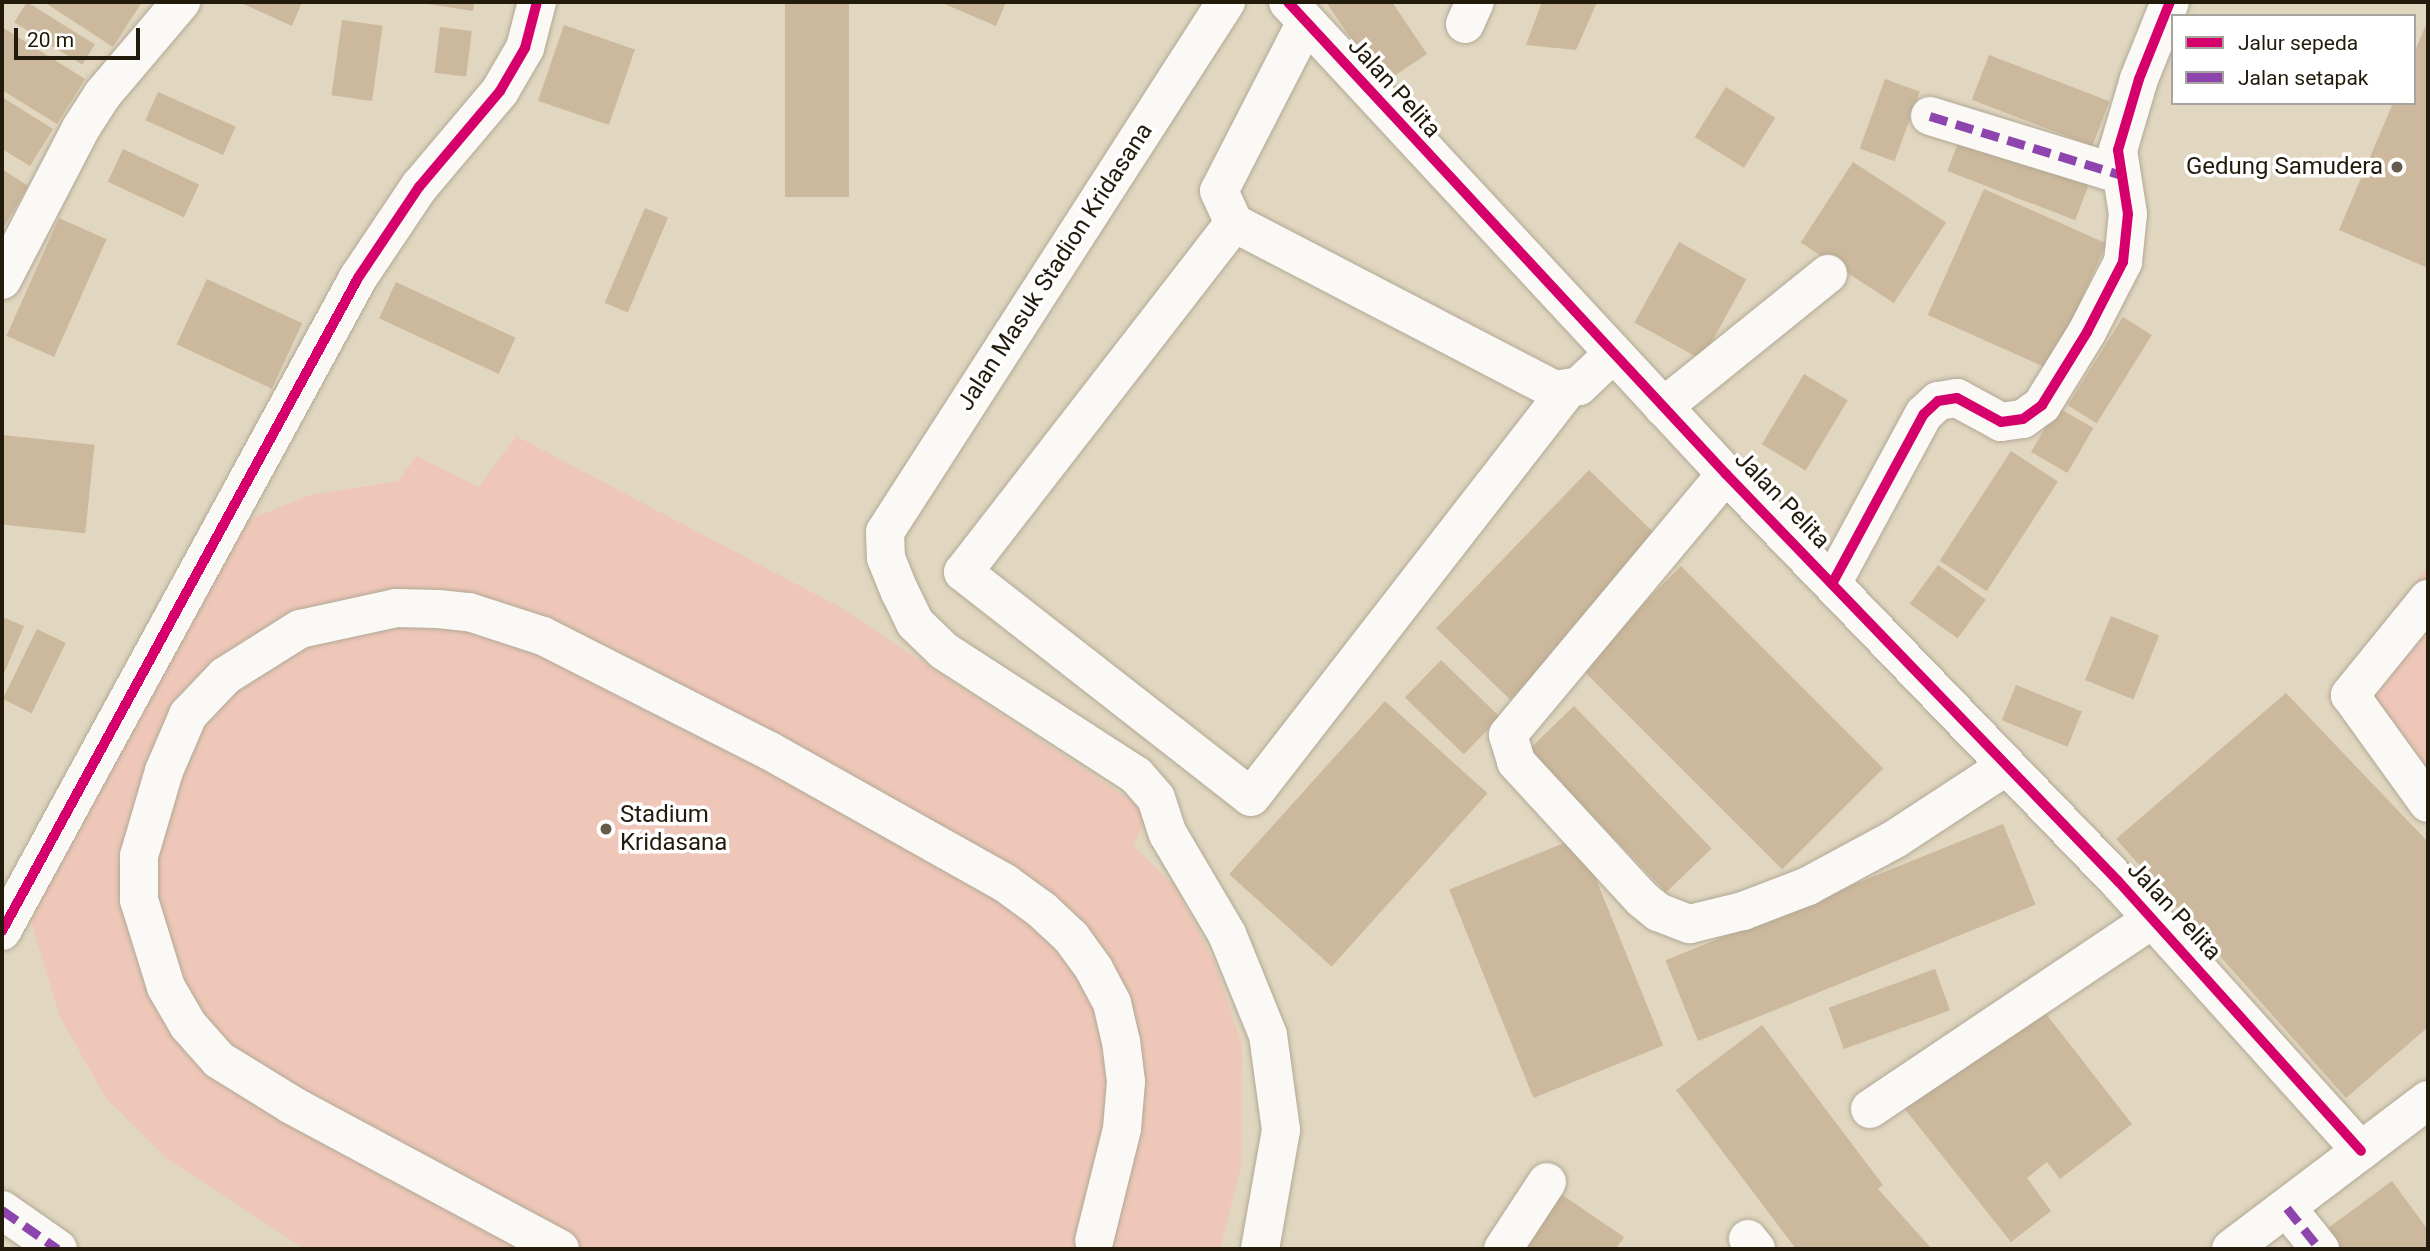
<!DOCTYPE html>
<style>
body{margin:0}
#map{position:relative;width:2430px;height:1251px;overflow:hidden;background:#e1d6bf;font-family:Roboto,sans-serif}
div>[style]{position:absolute}
[style*='--x']{left:calc(var(--x)*1px);top:calc(var(--y)*1px);width:calc(var(--w)*1px);rotate:calc(var(--a)*1deg)}
.green>*{inset:0;background:#eec7b8}
.building>*{inset:0;background:#ccb89c;transform-origin:0 0}
.roads{filter:drop-shadow(0 0 2px #b1a896) drop-shadow(0 0 2px #b1a896)}
.minor>*{height:38px;margin:-19px;padding:0 19px;transform-origin:19px;border-radius:19px;background:#faf9f5}
.quiet>*{height:9px;margin-top:-4.5px;transform-origin:0;background:repeating-linear-gradient(90deg,#8e44ad 0 18px,transparent 0 27px)}
.cycleway>*{height:10px;margin:-5px;padding:0 5px;transform-origin:5px;border-radius:5px;background:#d6006c}
.dots>*{width:19px;height:19px;translate:-50% -50%;box-sizing:border-box;border:4px solid #fff;border-radius:50%}
span{translate:-50% -50%;white-space:nowrap;text-align:center;line-height:1.15;-webkit-text-stroke:7px #fff;paint-order:stroke}
.street-label{font-size:24px;color:#221b0b}
.poi-label{font-size:24px;color:#221b0b}
.right{translate:-100% -50%;text-align:right}
.left{translate:0 -50%;text-align:left}
.frame{position:absolute;inset:0;border:4px solid #221b0b;pointer-events:none}
.legend{position:absolute;left:2171px;top:14px;width:245px;height:91px;box-sizing:border-box;background:#fff;border:2px solid #a7a49d;margin:0;padding:9px 12px;list-style:none;font-size:21px;color:#221b0b}
.legend li{display:flex;align-items:center;gap:14px;height:35px}
.legend b{width:35px;border:2px solid #a7a49d}
.scale{position:absolute;left:14px;top:28px;width:126px;height:32px;box-sizing:border-box;border:4px solid #221b0b;border-top:0;padding-left:9px;font-size:21px;line-height:24px;white-space:nowrap;color:#221b0b;-webkit-text-stroke:5px #fff;paint-order:stroke}
</style>
<div id="map">
<div class="green">
<i style="clip-path:polygon(516px 436px,838px 606px,1149px 812px,1133px 846px,1176px 887px,1216px 966px,1242px 1046px,1241px 1167px,1220px 1249px,305px 1249px,168px 1159px,106px 1098px,60px 1017px,27px 908px,238px 524px,310px 495px,399px 481px,416px 456px,479px 487px)"></i>
<i style="clip-path:polygon(2428px 566px,2428px 797px,2326px 696px)"></i>
</div>
<div class="building">
<i style="left:27px;top:2px;width:80px;height:24px;rotate:32deg"></i>
<i style="clip-path:polygon(44px 2px,142px 2px,113px 47px)"></i>
<i style="clip-path:polygon(239px 2px,302px 2px,292px 26px)"></i>
<i style="clip-path:polygon(415px 2px,474px 2px,473px 11px)"></i>
<i style="left:785px;top:2px;width:64px;height:195px"></i>
<i style="clip-path:polygon(940px 2px,1006px 2px,996px 26px)"></i>
<i style="clip-path:polygon(1326px 2px,1392px 2px,1427px 54px,1382px 84px)"></i>
<i style="clip-path:polygon(1542px 2px,1597px 2px,1576px 50px,1526px 45px)"></i>
<i style="left:342px;top:20px;width:41px;height:76px;rotate:8deg"></i>
<i style="clip-path:polygon(2428px 20px,2428px 268px,2339px 230px,2393px 103px,2414px 103px,2414px 53px)"></i>
<i style="left:564px;top:25px;width:75px;height:80px;rotate:19deg"></i>
<i style="clip-path:polygon(2px 27px,85px 79px,57px 124px,2px 90px)"></i>
<i style="left:440px;top:27px;width:32px;height:46px;rotate:7deg"></i>
<i style="left:1989px;top:55px;width:129px;height:48px;rotate:21deg"></i>
<i style="left:1885px;top:79px;width:37px;height:74px;rotate:20deg"></i>
<i style="left:1726px;top:87px;width:58px;height:59px;rotate:32deg"></i>
<i style="left:158px;top:92px;width:85px;height:31px;rotate:24deg"></i>
<i style="clip-path:polygon(2px 97px,53px 129px,30px 166px,2px 149px)"></i>
<i style="left:1963px;top:130px;width:137px;height:44px;rotate:21deg"></i>
<i style="left:123px;top:149px;width:84px;height:36px;rotate:25deg"></i>
<i style="left:1853px;top:162px;width:111px;height:96px;rotate:33deg"></i>
<i style="clip-path:polygon(2px 169px,28px 186px,2px 230px)"></i>
<i style="left:1984px;top:189px;width:134px;height:138px;rotate:24deg"></i>
<i style="left:645px;top:208px;width:25px;height:103px;rotate:23deg"></i>
<i style="left:59px;top:218px;width:52px;height:129px;rotate:24deg"></i>
<i style="left:1679px;top:242px;width:77px;height:92px;rotate:29deg"></i>
<i style="left:207px;top:279px;width:105px;height:72px;rotate:25deg"></i>
<i style="left:396px;top:282px;width:132px;height:40px;rotate:25deg"></i>
<i style="left:2123px;top:317px;width:34px;height:104px;rotate:32deg"></i>
<i style="left:1804px;top:374px;width:51px;height:82px;rotate:31deg"></i>
<i style="left:2057px;top:407px;width:42px;height:52px;rotate:30deg"></i>
<i style="left:2px;top:435px;width:93px;height:89px;rotate:6deg"></i>
<i style="left:2011px;top:451px;width:56px;height:131px;rotate:33deg"></i>
<i style="left:1589px;top:470px;width:103px;height:220px;rotate:44deg"></i>
<i style="left:1938px;top:565px;width:59px;height:48px;rotate:36deg"></i>
<i style="left:1681px;top:566px;width:286px;height:143px;rotate:45deg"></i>
<i style="left:2111px;top:616px;width:52px;height:69px;rotate:22deg"></i>
<i style="clip-path:polygon(2px 617px,24px 626px,2px 678px)"></i>
<i style="left:37px;top:629px;width:32px;height:78px;rotate:26deg"></i>
<i style="left:1441px;top:660px;width:82px;height:52px;rotate:44deg"></i>
<i style="left:2016px;top:685px;width:71px;height:38px;rotate:22deg"></i>
<i style="clip-path:polygon(2286px 693px,2428px 842px,2428px 1027px,2346px 1098px,2116px 839px)"></i>
<i style="left:1385px;top:701px;width:138px;height:233px;rotate:42deg"></i>
<i style="left:1574px;top:706px;width:198px;height:63px;rotate:46deg"></i>
<i style="left:2003px;top:824px;width:87px;height:364px;rotate:68deg"></i>
<i style="left:1579px;top:837px;width:225px;height:140px;rotate:68deg"></i>
<i style="left:1935px;top:969px;width:44px;height:113px;rotate:70deg"></i>
<i style="clip-path:polygon(2043px 1010px,2132px 1124px,2060px 1179px,2047px 1162px,2027px 1178px,2051px 1211px,2011px 1242px,1904px 1108px)"></i>
<i style="clip-path:polygon(1762px 1025px,1883px 1185px,1878px 1189px,1932px 1249px,1796px 1249px,1676px 1090px)"></i>
<i style="clip-path:polygon(2392px 1181px,2428px 1230px,2428px 1249px,2326px 1249px,2316px 1237px)"></i>
<i style="clip-path:polygon(1552px 1188px,1624px 1237px,1616px 1249px,1512px 1249px)"></i>
</div>
<div class="roads">
<div class="minor">
<i style="--x:1226;--y:2;--w:630;--a:122.76"></i>
<i style="--x:885;--y:532;--w:26;--a:88"></i>
<i style="--x:886;--y:558;--w:37;--a:68"></i>
<i style="--x:900;--y:592;--w:34;--a:64"></i>
<i style="--x:915;--y:623;--w:40;--a:44"></i>
<i style="--x:944;--y:651;--w:229;--a:32.9"></i>
<i style="--x:1136;--y:775;--w:30;--a:49"></i>
<i style="--x:1156;--y:798;--w:38;--a:72"></i>
<i style="--x:1168;--y:834;--w:116;--a:59.5"></i>
<i style="--x:1227;--y:934;--w:109;--a:67.9"></i>
<i style="--x:1268;--y:1035;--w:96;--a:82.2"></i>
<i style="--x:1281;--y:1130;--w:121;--a:100"></i>
<i style="--x:1288;--y:2;--w:644;--a:47.14"></i>
<i style="--x:1726;--y:474;--w:565;--a:46.08"></i>
<i style="--x:2118;--y:881;--w:363;--a:48"></i>
<i style="--x:1306;--y:22;--w:190;--a:117.2"></i>
<i style="--x:1219;--y:191;--w:35;--a:65"></i>
<i style="--x:1234;--y:223;--w:362;--a:27.5"></i>
<i style="--x:1555;--y:390;--w:24;--a:-9"></i>
<i style="--x:1579;--y:386;--w:47;--a:-43.3"></i>
<i style="--x:1465;--y:24;--w:24;--a:-66"></i>
<i style="--x:1930;--y:116;--w:198;--a:17.1"></i>
<i style="--x:1234;--y:223;--w:442;--a:127.8"></i>
<i style="--x:963;--y:572;--w:365;--a:38"></i>
<i style="--x:1251;--y:797;--w:515;--a:-52.17"></i>
<i style="--x:2;--y:280;--w:171;--a:-62.5"></i>
<i style="--x:81;--y:128;--w:40;--a:-57.1"></i>
<i style="--x:103;--y:94;--w:121;--a:-49.7"></i>
<i style="--x:1663;--y:407;--w:212;--a:-38.9"></i>
<i style="--x:1726;--y:474;--w:340;--a:129.9"></i>
<i style="--x:1508;--y:735;--w:28;--a:73"></i>
<i style="--x:1516;--y:762;--w:186;--a:47.4"></i>
<i style="--x:1642;--y:899;--w:21;--a:39"></i>
<i style="--x:1658;--y:912;--w:34;--a:21"></i>
<i style="--x:1690;--y:924;--w:55;--a:-13.8"></i>
<i style="--x:1743;--y:911;--w:70;--a:-21"></i>
<i style="--x:1808;--y:886;--w:99;--a:-28.4"></i>
<i style="--x:1895;--y:839;--w:131;--a:-33.2"></i>
<i style="--x:1833;--y:582;--w:191;--a:-61.6"></i>
<i style="--x:1924;--y:414;--w:19;--a:-43"></i>
<i style="--x:1938;--y:401;--w:19;--a:-9"></i>
<i style="--x:1957;--y:398;--w:50;--a:28.6"></i>
<i style="--x:2001;--y:422;--w:22;--a:-8"></i>
<i style="--x:2023;--y:419;--w:24;--a:-36"></i>
<i style="--x:2042;--y:405;--w:86;--a:-58.3"></i>
<i style="--x:2087;--y:332;--w:79;--a:-62.8"></i>
<i style="--x:2123;--y:262;--w:48;--a:-84.1"></i>
<i style="--x:2128;--y:214;--w:65;--a:-98.9"></i>
<i style="--x:2118;--y:150;--w:74;--a:-73.5"></i>
<i style="--x:2139;--y:79;--w:83;--a:-68.1"></i>
<i style="--x:2428;--y:599;--w:124;--a:129.1"></i>
<i style="--x:2350;--y:695;--w:133;--a:54.2"></i>
<i style="--x:2;--y:931;--w:744;--a:-61.4"></i>
<i style="--x:358;--y:278;--w:110;--a:-56.2"></i>
<i style="--x:419;--y:187;--w:126;--a:-49.8"></i>
<i style="--x:500;--y:91;--w:50;--a:-59.8"></i>
<i style="--x:525;--y:48;--w:48;--a:-75.4"></i>
<i style="--x:1870;--y:1109;--w:341;--a:-33.9"></i>
<i style="--x:2287;--y:1208;--w:53;--a:51.2"></i>
<i style="--x:2;--y:1210;--w:68;--a:34.9"></i>
<i style="--x:1748;--y:1239;--w:13;--a:51"></i>
<i style="--x:560;--y:1249;--w:304;--a:-151.8"></i>
<i style="--x:292;--y:1105;--w:86;--a:-148.3"></i>
<i style="--x:219;--y:1060;--w:47;--a:-131.5"></i>
<i style="--x:188;--y:1025;--w:44;--a:-120.1"></i>
<i style="--x:166;--y:987;--w:91;--a:-107.2"></i>
<i style="--x:139;--y:900;--w:44;--a:-90"></i>
<i style="--x:139;--y:856;--w:89;--a:-73.6"></i>
<i style="--x:164;--y:771;--w:61;--a:-66.8"></i>
<i style="--x:188;--y:715;--w:54;--a:-46.5"></i>
<i style="--x:225;--y:676;--w:89;--a:-32.1"></i>
<i style="--x:300;--y:629;--w:98;--a:-12.3"></i>
<i style="--x:396;--y:608;--w:42;--a:1.4"></i>
<i style="--x:438;--y:609;--w:31;--a:6"></i>
<i style="--x:469;--y:612;--w:78;--a:18"></i>
<i style="--x:543;--y:636;--w:252;--a:26.9"></i>
<i style="--x:768;--y:750;--w:272;--a:29.3"></i>
<i style="--x:1005;--y:883;--w:46;--a:36.1"></i>
<i style="--x:1042;--y:910;--w:40;--a:43"></i>
<i style="--x:1071;--y:937;--w:39;--a:54"></i>
<i style="--x:1094;--y:969;--w:38;--a:62"></i>
<i style="--x:1112;--y:1003;--w:39;--a:77"></i>
<i style="--x:1121;--y:1041;--w:41;--a:83"></i>
<i style="--x:1126;--y:1082;--w:47;--a:94.9"></i>
<i style="--x:1122;--y:1129;--w:115;--a:104"></i>
<i style="--x:1503;--y:1249;--w:80;--a:-56.7"></i>
<i style="--x:2231;--y:1249;--w:247;--a:-37.1"></i>
</div>
</div>
<div class="quiet">
<i style="--x:1930;--y:116;--w:198;--a:17.1"></i>
<i style="--x:2287;--y:1208;--w:53;--a:51.2"></i>
<i style="--x:2;--y:1210;--w:68;--a:34.9"></i>
</div>
<div class="cycleway">
<i style="--x:1288;--y:2;--w:644;--a:47.14"></i>
<i style="--x:1726;--y:474;--w:565;--a:46.08"></i>
<i style="--x:2118;--y:881;--w:363;--a:48"></i>
<i style="--x:1833;--y:582;--w:191;--a:-61.6"></i>
<i style="--x:1924;--y:414;--w:19;--a:-43"></i>
<i style="--x:1938;--y:401;--w:19;--a:-9"></i>
<i style="--x:1957;--y:398;--w:50;--a:28.6"></i>
<i style="--x:2001;--y:422;--w:22;--a:-8"></i>
<i style="--x:2023;--y:419;--w:24;--a:-36"></i>
<i style="--x:2042;--y:405;--w:86;--a:-58.3"></i>
<i style="--x:2087;--y:332;--w:79;--a:-62.8"></i>
<i style="--x:2123;--y:262;--w:48;--a:-84.1"></i>
<i style="--x:2128;--y:214;--w:65;--a:-98.9"></i>
<i style="--x:2118;--y:150;--w:74;--a:-73.5"></i>
<i style="--x:2139;--y:79;--w:83;--a:-68.1"></i>
<i style="--x:2;--y:931;--w:744;--a:-61.4"></i>
<i style="--x:358;--y:278;--w:110;--a:-56.2"></i>
<i style="--x:419;--y:187;--w:126;--a:-49.8"></i>
<i style="--x:500;--y:91;--w:50;--a:-59.8"></i>
<i style="--x:525;--y:48;--w:48;--a:-75.4"></i>
</div>
<div class="dots">
<i style="left:2397px;top:167px;background:#655c4a"></i>
<i style="left:606px;top:829px;background:#655c4a"></i>
</div>
<div class="street-label">
<span style="left:1394px;top:88px;rotate:48deg">Jalan Pelita</span>
<span style="left:1055px;top:267px;rotate:-57deg">Jalan Masuk Stadion Kridasana</span>
<span style="left:1782px;top:500px;rotate:46deg">Jalan Pelita</span>
<span style="left:2174px;top:911px;rotate:47deg">Jalan Pelita</span>
</div>
<div class="poi-label">
<span class="right" style="left:2383px;top:167px">Gedung Samudera</span>
<span class="left" style="left:620px;top:829px">Stadium<br>Kridasana</span>
</div>
<div class="frame"></div>
<ul class="legend">
<li><b style="height:9px;background:#d6006c"></b>Jalur sepeda</li>
<li><b style="height:9px;background:#8e44ad"></b>Jalan setapak</li>
</ul>
<div class="scale">20 m</div>
</div>
